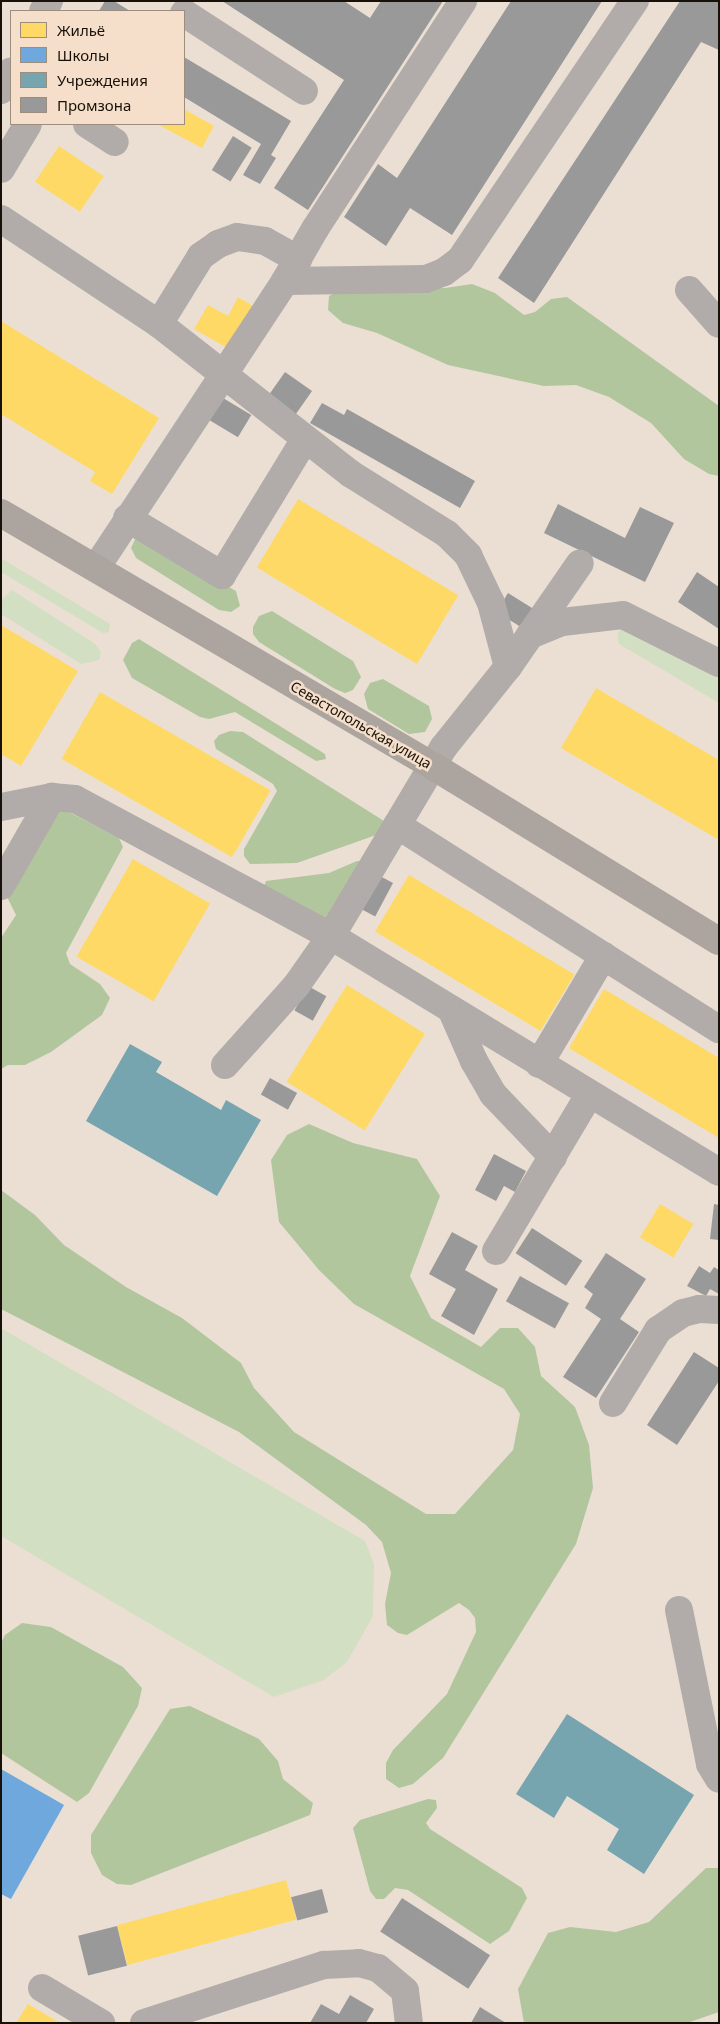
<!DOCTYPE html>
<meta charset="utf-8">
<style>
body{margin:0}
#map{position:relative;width:720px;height:2024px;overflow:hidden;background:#ebdfd4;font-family:"Noto Sans",sans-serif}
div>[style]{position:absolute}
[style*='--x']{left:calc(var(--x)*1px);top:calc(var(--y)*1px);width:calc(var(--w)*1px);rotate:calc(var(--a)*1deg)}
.green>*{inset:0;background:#d3dfc3}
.forest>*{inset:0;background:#b2c69e}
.homes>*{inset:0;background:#ffd966;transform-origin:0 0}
.schools>*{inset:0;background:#6fa8dc}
.public>*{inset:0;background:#76a5af}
.industry>*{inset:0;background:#999;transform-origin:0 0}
.minor>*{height:28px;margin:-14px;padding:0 14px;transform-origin:14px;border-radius:14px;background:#b1acaa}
.major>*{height:28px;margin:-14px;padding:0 14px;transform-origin:14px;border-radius:14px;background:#aca49f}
span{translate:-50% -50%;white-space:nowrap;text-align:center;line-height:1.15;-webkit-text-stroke:5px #f5dfca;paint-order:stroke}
.street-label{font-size:14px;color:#181109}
.frame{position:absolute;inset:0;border:2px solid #181109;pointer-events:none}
.legend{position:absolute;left:10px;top:10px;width:175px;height:115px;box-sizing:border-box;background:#f5dfca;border:1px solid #9d8d7d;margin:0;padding:6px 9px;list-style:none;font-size:15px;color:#181109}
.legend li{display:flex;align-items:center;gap:10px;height:25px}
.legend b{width:25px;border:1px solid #9d8d7d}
</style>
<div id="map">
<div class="green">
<i style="clip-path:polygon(1px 558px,110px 624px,109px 632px,103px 633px,1px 572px)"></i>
<i style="clip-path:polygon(12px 590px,94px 643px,101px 652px,99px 660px,81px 664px,1px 614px,1px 600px)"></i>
<i style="clip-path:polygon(627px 625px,719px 671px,719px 703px,619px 644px,617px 633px)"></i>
<i style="clip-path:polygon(1px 1328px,365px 1541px,374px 1564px,373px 1616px,347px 1662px,324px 1680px,274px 1697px,1px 1536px)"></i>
</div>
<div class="forest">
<i style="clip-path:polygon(472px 284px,495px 293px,524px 315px,535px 312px,551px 299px,567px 297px,719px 406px,719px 476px,709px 474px,684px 459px,651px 423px,609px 397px,576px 385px,544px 386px,448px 365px,377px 333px,343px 323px,328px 310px,329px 296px,344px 288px,445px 288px)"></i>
<i style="clip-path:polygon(137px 535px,236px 591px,240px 606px,231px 612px,219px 610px,136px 558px,131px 548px)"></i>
<i style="clip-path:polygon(272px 611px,353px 661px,361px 677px,353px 690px,345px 693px,335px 689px,259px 642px,253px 634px,253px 627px,259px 616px)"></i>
<i style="clip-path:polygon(139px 639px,325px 754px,326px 759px,316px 761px,235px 712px,209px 719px,200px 717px,132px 678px,123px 660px,132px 643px)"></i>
<i style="clip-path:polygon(383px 679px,429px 706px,432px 719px,425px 732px,409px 734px,368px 709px,364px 694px,370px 683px)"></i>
<i style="clip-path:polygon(230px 731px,243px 732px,384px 821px,379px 834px,297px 863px,250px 864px,244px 856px,244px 849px,277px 791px,273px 784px,216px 749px,214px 741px,219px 735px)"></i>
<i style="clip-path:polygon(65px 810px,119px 838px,123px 847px,66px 953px,70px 964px,100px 984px,110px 998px,102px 1015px,51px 1052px,25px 1065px,8px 1065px,1px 1069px,1px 938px,16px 915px,6px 895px,55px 813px)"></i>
<i style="clip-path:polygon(357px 861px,365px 861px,332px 922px,264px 886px,266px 881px,329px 873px)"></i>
<i style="clip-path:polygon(309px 1124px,353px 1143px,417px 1159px,440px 1196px,410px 1276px,431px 1318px,481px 1347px,500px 1328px,518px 1328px,535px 1347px,541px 1376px,575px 1407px,589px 1445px,593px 1488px,576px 1544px,443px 1758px,413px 1784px,399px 1788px,386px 1779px,386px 1763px,393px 1750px,447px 1694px,476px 1632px,475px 1618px,469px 1610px,459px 1603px,407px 1635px,398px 1633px,387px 1625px,385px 1604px,391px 1573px,382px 1542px,366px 1525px,239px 1432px,1px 1309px,1px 1190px,35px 1215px,64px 1245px,126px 1287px,182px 1318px,241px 1363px,254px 1388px,294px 1432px,426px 1514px,455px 1514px,513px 1450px,520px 1414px,504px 1389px,354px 1304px,319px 1270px,279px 1222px,271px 1160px,287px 1135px)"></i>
<i style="clip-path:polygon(22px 1623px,51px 1627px,123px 1667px,142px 1688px,138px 1706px,89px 1793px,77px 1802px,1px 1753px,1px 1643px,5px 1635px)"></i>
<i style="clip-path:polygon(190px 1706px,259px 1739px,278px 1761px,283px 1779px,313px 1803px,310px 1815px,131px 1885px,117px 1884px,102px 1875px,91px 1853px,91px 1835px,170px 1709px)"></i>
<i style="clip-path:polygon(428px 1799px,436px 1800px,437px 1808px,426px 1823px,430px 1829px,522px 1888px,527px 1898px,509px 1931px,490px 1944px,408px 1890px,395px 1888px,384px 1899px,376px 1899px,370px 1891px,353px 1828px,360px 1820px)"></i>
<i style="clip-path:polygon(706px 1868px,719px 1868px,719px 2012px,687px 2023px,524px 2023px,518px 1989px,548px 1933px,570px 1927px,616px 1932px,649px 1922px)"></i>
</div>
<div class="homes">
<i style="clip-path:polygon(184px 109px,214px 126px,202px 148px,157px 124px,184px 124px)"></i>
<i style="left:59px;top:146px;width:54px;height:43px;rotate:34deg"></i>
<i style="clip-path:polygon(238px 297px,255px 307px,231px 350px,194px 329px,208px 305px,228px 316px)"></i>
<i style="clip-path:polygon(1px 321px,159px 418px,112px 494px,90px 481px,95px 472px,1px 414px)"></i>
<i style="left:298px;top:499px;width:187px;height:80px;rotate:31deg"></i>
<i style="clip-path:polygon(1px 625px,78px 671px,21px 766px,1px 754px)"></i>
<i style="clip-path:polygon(596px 688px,719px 760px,719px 840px,561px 748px)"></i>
<i style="left:100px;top:692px;width:197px;height:77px;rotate:30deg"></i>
<i style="left:133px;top:859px;width:89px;height:113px;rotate:30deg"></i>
<i style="left:409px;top:875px;width:193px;height:66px;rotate:31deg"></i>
<i style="left:347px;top:985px;width:92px;height:114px;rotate:32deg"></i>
<i style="clip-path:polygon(604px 989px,719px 1058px,719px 1138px,569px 1048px)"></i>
<i style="left:660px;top:1204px;width:39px;height:39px;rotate:31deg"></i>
<i style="left:286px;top:1880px;width:41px;height:175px;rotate:75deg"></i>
<i style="clip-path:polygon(28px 2004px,60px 2023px,16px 2023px)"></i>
</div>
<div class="schools">
<i style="clip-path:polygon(1px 1769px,64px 1805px,11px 1899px,1px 1894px)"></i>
</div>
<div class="public">
<i style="clip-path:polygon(130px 1044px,162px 1062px,156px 1072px,187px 1090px,221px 1110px,226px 1100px,261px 1120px,217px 1196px,86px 1121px)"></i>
<i style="clip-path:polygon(567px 1714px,694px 1795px,644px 1874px,607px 1850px,619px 1829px,567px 1796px,554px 1818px,516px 1794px)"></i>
</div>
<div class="industry">
<i style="clip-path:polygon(105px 1px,114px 1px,130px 11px,99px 11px)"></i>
<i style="clip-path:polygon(222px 1px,344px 1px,370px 18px,381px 1px,443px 1px,308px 210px,274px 188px,344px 80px)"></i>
<i style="clip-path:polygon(511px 1px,602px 1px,452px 235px,410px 208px,386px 246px,344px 217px,378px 164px,397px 178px)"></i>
<i style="clip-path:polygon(680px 1px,719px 1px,719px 50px,701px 42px,534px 303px,498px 278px)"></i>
<i style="clip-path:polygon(184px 57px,291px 121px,271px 155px,276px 158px,260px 184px,243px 175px,261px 144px,184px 97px)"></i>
<i style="left:233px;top:136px;width:22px;height:40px;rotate:32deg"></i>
<i style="left:285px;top:372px;width:33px;height:34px;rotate:35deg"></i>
<i style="left:223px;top:398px;width:33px;height:26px;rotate:31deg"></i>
<i style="clip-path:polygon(322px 403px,344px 415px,347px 409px,475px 481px,460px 508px,310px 423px)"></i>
<i style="clip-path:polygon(558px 504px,625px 538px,640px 507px,674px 523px,645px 582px,544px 533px)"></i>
<i style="clip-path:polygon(697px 572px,719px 587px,719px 629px,678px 602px)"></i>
<i style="left:508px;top:593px;width:34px;height:22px;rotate:32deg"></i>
<i style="left:378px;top:875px;width:17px;height:38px;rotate:28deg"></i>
<i style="left:308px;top:986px;width:21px;height:28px;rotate:29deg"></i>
<i style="left:270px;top:1078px;width:31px;height:19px;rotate:29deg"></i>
<i style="clip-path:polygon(494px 1154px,526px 1171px,515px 1192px,504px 1186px,496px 1201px,475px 1190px)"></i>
<i style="clip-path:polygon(714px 1204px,719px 1205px,719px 1240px,710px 1239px)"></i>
<i style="left:532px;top:1228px;width:60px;height:30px;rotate:33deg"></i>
<i style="clip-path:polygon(452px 1232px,478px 1246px,465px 1270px,498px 1289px,474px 1335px,441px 1316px,456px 1289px,429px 1274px)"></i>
<i style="clip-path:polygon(606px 1253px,646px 1279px,620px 1319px,639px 1332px,596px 1398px,563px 1377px,601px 1319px,585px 1308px,593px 1294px,584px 1287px)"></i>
<i style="clip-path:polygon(699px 1266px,710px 1273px,714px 1267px,719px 1270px,719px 1294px,710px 1289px,706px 1296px,687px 1286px)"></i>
<i style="left:520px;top:1276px;width:56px;height:29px;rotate:29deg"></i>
<i style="clip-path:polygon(694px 1352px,719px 1368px,719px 1381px,677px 1445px,647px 1425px)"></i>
<i style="left:322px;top:1889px;width:24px;height:32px;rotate:75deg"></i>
<i style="left:402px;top:1898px;width:105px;height:40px;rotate:33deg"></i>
<i style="left:117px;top:1926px;width:41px;height:40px;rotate:76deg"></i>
<i style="clip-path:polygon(350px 1995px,374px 2009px,366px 2023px,310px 2023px,321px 2004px,339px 2014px)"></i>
<i style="clip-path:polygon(480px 2007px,506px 2023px,471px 2023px)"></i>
</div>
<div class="minor">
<i style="--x:43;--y:11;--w:12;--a:-59"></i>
<i style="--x:184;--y:13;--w:143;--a:33"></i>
<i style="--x:1;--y:90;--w:21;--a:-62"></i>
<i style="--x:87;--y:124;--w:33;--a:33"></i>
<i style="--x:1;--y:169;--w:52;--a:-59"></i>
<i style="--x:1;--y:219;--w:190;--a:33.6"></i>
<i style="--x:159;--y:324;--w:244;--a:38"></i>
<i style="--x:351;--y:474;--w:113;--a:32"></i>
<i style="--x:447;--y:534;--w:30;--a:45"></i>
<i style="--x:468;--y:555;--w:53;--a:64.4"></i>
<i style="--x:491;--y:603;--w:66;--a:75.1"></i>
<i style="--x:285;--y:281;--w:60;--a:-60"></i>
<i style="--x:315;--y:229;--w:272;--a:-57"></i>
<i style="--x:689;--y:290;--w:45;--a:48.6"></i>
<i style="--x:159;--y:324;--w:80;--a:-58.3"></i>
<i style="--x:201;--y:256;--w:21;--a:-35"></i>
<i style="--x:218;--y:244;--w:20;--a:-20"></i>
<i style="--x:237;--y:237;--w:28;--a:8"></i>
<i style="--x:265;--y:241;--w:38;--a:29"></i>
<i style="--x:127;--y:518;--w:111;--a:31"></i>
<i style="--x:222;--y:575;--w:159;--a:-58.6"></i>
<i style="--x:96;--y:568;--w:344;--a:-56.6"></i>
<i style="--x:285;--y:281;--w:141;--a:-0.8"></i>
<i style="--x:426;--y:279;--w:19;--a:-21"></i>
<i style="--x:444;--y:272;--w:20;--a:-37"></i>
<i style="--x:460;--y:260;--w:313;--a:-56"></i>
<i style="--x:530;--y:635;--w:35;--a:-22"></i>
<i style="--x:562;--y:622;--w:61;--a:-6.5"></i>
<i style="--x:623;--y:615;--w:107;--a:26.6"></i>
<i style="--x:1;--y:807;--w:52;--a:-11.1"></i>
<i style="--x:52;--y:797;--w:23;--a:5"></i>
<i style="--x:75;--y:799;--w:290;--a:28.2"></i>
<i style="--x:331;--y:936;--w:219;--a:-59.2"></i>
<i style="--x:443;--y:748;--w:104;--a:-51.3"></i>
<i style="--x:508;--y:667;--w:126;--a:-55.3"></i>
<i style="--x:397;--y:825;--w:381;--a:32.4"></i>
<i style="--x:1;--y:886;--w:103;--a:-60.2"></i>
<i style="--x:452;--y:1011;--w:55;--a:66.3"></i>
<i style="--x:474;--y:1061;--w:38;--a:60"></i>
<i style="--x:493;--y:1094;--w:87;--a:46.4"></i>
<i style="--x:539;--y:1064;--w:126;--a:-59.3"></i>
<i style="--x:225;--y:1065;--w:106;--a:-48.1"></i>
<i style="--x:296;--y:986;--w:61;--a:-55"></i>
<i style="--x:331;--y:936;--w:454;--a:31.3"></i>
<i style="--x:496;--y:1251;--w:182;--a:-59.2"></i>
<i style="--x:613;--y:1403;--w:86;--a:-58.3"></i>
<i style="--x:658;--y:1330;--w:30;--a:-34"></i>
<i style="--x:683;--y:1313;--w:16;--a:-14"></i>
<i style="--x:699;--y:1309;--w:20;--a:3"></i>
<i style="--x:679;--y:1610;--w:157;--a:78.6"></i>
<i style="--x:710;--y:1764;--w:17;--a:59"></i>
<i style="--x:42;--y:1988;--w:69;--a:30.7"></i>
<i style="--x:144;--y:2023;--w:189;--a:-17.9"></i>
<i style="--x:324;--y:1965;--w:35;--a:-3"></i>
<i style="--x:359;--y:1963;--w:20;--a:15"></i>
<i style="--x:378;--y:1968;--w:35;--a:40"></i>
<i style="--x:405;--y:1991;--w:32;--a:83"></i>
</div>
<div class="major">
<i style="--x:1;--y:513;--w:501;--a:30.36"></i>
<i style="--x:433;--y:766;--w:335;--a:31.5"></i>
</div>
<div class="street-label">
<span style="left:361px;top:725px;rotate:30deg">Севастопольская улица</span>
</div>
<div class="frame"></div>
<ul class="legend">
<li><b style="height:14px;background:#ffd966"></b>Жильё</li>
<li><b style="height:14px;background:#6fa8dc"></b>Школы</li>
<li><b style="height:14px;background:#76a5af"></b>Учреждения</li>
<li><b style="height:14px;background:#999"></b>Промзона</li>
</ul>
</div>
